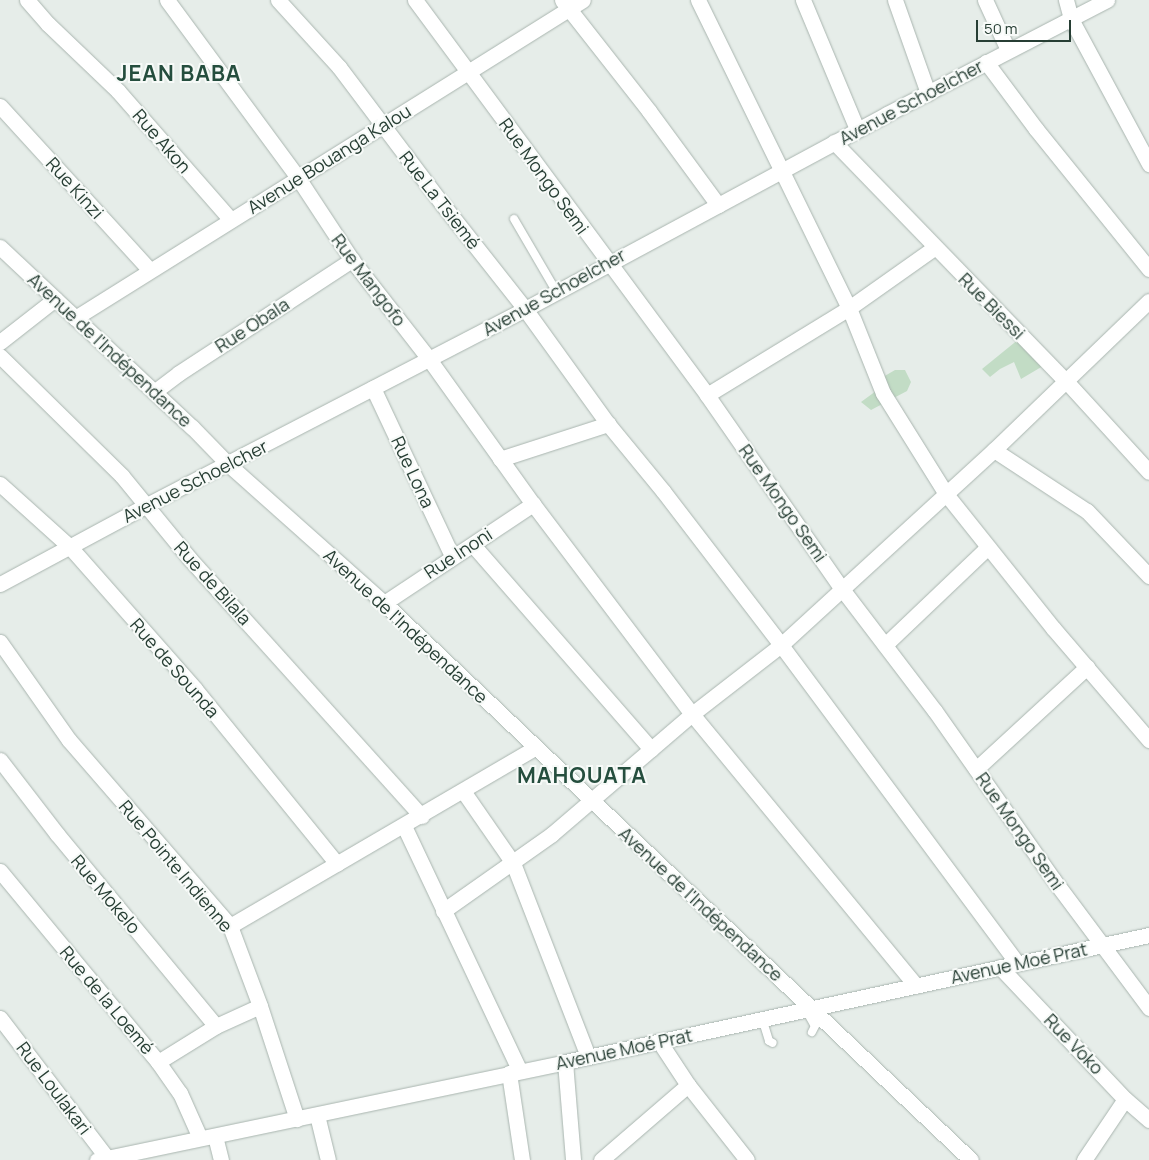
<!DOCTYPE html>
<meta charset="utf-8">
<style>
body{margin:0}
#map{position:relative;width:1149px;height:1160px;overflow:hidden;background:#e6ede9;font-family:Manrope,sans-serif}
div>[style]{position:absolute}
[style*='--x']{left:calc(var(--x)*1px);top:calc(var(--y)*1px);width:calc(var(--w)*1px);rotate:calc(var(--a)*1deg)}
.green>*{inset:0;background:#c2dcc5}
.roads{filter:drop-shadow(0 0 1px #a9b5af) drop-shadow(0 0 1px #a9b5af)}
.service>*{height:8px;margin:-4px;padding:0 4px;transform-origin:4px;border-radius:4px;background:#fff}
.minor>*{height:15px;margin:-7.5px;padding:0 7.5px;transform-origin:7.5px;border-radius:7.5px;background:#fff}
.tertiary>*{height:15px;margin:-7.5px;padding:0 7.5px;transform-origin:7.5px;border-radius:7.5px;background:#fff}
span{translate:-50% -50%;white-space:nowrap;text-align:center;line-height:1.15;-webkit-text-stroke:4px #f7faf8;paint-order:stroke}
.street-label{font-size:18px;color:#273e34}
.district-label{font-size:22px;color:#254e3e;font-weight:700;letter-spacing:1px}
.scale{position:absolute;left:976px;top:20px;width:95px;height:22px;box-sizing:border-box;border:2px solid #273e34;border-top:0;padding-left:6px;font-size:15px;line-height:18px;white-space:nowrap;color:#273e34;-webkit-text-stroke:4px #f7faf8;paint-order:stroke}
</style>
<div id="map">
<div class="green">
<i style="clip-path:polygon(1019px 339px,1043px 366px,1021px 379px,1014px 362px,1000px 369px,990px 377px,982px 369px)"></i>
<i style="clip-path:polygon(895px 370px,905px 370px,911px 382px,907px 391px,871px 410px,861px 402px,876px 391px,883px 377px)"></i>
</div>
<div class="roads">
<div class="service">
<i style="--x:514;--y:219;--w:83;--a:59.7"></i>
<i style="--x:806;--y:1010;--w:18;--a:61"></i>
<i style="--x:815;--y:1026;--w:7;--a:117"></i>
<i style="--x:762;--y:1018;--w:24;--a:73"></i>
<i style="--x:769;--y:1041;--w:4;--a:27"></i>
</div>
<div class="minor">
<i style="--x:27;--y:0;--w:32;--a:49"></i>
<i style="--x:48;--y:24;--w:97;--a:43.7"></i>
<i style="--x:118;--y:91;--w:171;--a:48.8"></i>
<i style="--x:167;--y:0;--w:221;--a:53.6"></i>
<i style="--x:298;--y:178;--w:98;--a:56.6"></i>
<i style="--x:352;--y:260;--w:125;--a:52.1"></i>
<i style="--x:429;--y:359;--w:178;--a:54.4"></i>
<i style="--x:533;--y:504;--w:263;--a:52.9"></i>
<i style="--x:692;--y:714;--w:352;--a:50.5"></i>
<i style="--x:278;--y:0;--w:91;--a:47.7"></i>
<i style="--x:339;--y:67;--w:173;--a:53"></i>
<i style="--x:443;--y:205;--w:132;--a:51.7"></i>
<i style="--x:525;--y:309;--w:142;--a:54.2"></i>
<i style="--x:608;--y:424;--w:87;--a:50.6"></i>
<i style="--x:663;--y:491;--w:194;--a:52.5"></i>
<i style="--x:781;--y:645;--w:396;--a:53.4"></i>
<i style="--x:415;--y:0;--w:491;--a:53.5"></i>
<i style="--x:707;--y:395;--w:236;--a:55.2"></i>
<i style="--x:842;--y:589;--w:153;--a:52.7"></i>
<i style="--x:935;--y:711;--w:205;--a:54.9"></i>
<i style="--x:1053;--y:879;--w:161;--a:53.3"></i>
<i style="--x:562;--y:0;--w:141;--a:51.9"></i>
<i style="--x:649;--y:111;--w:117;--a:53.7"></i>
<i style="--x:698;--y:0;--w:343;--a:63.9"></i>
<i style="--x:849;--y:308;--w:92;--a:68.2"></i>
<i style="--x:883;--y:393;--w:119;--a:58"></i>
<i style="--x:946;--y:494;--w:171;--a:51.4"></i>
<i style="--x:1053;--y:628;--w:148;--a:49.4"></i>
<i style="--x:803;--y:0;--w:140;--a:67.3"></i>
<i style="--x:895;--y:0;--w:99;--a:70.5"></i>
<i style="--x:985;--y:0;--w:55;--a:65.3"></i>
<i style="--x:1066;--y:0;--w:20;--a:75"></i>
<i style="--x:1071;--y:19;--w:165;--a:61.7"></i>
<i style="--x:986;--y:62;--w:84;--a:53.3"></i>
<i style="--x:1036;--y:129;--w:180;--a:51.1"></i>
<i style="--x:0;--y:106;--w:222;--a:47.6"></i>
<i style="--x:834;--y:142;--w:333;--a:45.9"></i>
<i style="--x:1066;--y:381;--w:123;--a:47.6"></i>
<i style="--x:75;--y:318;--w:599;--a:-32.05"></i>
<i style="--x:0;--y:342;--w:70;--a:-38"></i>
<i style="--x:0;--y:356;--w:171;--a:44.5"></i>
<i style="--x:122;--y:476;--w:107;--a:50.7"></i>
<i style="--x:190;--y:559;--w:346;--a:48"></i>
<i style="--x:373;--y:388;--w:186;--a:64.8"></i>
<i style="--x:154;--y:392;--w:31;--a:-37"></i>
<i style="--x:179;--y:373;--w:207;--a:-33.2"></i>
<i style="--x:707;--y:395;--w:167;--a:-31.5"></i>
<i style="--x:849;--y:308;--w:104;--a:-35.2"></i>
<i style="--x:994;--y:450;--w:111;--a:33.3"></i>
<i style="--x:1087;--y:511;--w:90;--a:46.4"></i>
<i style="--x:500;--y:459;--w:114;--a:-18"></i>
<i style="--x:0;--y:484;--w:94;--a:42"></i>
<i style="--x:70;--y:547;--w:189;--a:48.6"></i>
<i style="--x:195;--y:689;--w:225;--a:50.9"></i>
<i style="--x:473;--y:545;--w:271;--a:48.9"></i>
<i style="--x:0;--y:584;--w:165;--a:-28.3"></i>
<i style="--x:145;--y:506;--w:428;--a:-27.4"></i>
<i style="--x:525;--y:309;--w:411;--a:-28.3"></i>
<i style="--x:887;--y:114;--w:248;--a:-27.4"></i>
<i style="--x:384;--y:603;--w:179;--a:-33.6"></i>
<i style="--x:0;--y:642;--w:120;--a:54.9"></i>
<i style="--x:69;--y:740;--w:246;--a:49.1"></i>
<i style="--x:230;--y:926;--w:85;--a:69.4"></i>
<i style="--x:260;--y:1006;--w:119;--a:71.9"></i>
<i style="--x:885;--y:645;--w:142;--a:-43.6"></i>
<i style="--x:0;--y:760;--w:93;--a:52.4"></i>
<i style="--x:57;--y:834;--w:249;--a:50.4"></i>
<i style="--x:976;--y:769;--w:151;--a:-42.6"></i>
<i style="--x:463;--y:791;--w:88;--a:55.2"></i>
<i style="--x:513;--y:863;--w:207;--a:68.8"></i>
<i style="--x:404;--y:826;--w:271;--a:64.7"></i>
<i style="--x:0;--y:871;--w:248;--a:50.4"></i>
<i style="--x:158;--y:1062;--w:38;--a:55"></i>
<i style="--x:180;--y:1093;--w:49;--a:66"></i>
<i style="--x:443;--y:911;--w:133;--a:-35.2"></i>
<i style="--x:552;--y:834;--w:184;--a:-40.6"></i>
<i style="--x:692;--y:714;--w:113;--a:-37.8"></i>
<i style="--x:781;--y:645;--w:289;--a:-42.5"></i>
<i style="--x:994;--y:450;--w:215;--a:-43.9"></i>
<i style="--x:230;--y:926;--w:353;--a:-30.3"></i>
<i style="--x:1000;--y:967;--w:182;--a:46.6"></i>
<i style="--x:1125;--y:1099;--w:32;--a:41"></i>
<i style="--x:0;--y:1018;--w:176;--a:52.6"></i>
<i style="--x:659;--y:1041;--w:53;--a:56.6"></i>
<i style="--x:688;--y:1085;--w:95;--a:51.8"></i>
<i style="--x:158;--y:1062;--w:68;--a:-31.8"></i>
<i style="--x:216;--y:1026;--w:48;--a:-24.4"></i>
<i style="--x:565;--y:1062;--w:98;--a:85.3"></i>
<i style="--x:509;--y:1073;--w:88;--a:81.5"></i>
<i style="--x:317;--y:1115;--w:46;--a:76.3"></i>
<i style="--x:215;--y:1136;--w:25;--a:76"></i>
<i style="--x:601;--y:1160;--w:115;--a:-40.8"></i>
<i style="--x:1084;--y:1160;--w:73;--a:-56.1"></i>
</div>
<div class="tertiary">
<i style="--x:0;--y:247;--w:263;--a:43.2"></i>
<i style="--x:192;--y:427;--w:52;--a:45.8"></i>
<i style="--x:228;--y:464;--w:209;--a:41.7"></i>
<i style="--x:384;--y:603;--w:809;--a:43.5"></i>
<i style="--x:97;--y:1160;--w:478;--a:-11.8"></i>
<i style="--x:565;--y:1062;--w:598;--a:-12.27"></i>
</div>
</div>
<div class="street-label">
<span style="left:911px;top:102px;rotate:-28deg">Avenue Schoelcher</span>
<span style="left:162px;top:141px;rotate:49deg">Rue Akon</span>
<span style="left:329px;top:159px;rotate:-32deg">Avenue Bouanga Kalou</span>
<span style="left:544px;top:176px;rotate:54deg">Rue Mongo Semi</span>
<span style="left:75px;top:188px;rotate:48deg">Rue Kinzi</span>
<span style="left:440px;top:200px;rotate:52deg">Rue La Tsiemé</span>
<span style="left:369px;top:280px;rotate:53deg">Rue Mangofo</span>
<span style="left:554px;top:292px;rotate:-29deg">Avenue Schoelcher</span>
<span style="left:992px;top:306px;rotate:45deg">Rue Biessi</span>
<span style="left:252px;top:325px;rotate:-33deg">Rue Obala</span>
<span style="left:110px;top:350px;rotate:43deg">Avenue de l'Indépendance</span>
<span style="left:413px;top:472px;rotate:65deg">Rue Lona</span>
<span style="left:195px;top:481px;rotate:-27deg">Avenue Schoelcher</span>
<span style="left:783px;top:503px;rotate:55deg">Rue Mongo Semi</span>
<span style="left:458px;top:553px;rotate:-33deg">Rue Inoni</span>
<span style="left:213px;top:583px;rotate:48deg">Rue de Bilala</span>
<span style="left:406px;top:626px;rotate:43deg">Avenue de l'Indépendance</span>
<span style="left:175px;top:668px;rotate:49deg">Rue de Sounda</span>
<span style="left:1020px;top:831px;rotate:55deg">Rue Mongo Semi</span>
<span style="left:176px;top:866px;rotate:50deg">Rue Pointe Indienne</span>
<span style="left:106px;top:894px;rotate:50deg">Rue Mokelo</span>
<span style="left:701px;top:904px;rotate:43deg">Avenue de l'Indépendance</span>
<span style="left:1019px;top:963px;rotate:-12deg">Avenue Moé Prat</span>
<span style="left:107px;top:1000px;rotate:50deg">Rue de la Loemé</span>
<span style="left:1074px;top:1044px;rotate:46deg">Rue Voko</span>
<span style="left:624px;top:1049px;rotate:-12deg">Avenue Moé Prat</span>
<span style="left:54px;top:1088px;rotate:53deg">Rue Loulakari</span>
</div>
<div class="district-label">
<span style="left:179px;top:74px">JEAN BABA</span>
<span style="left:582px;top:776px">MAHOUATA</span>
</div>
<div class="scale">50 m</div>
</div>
